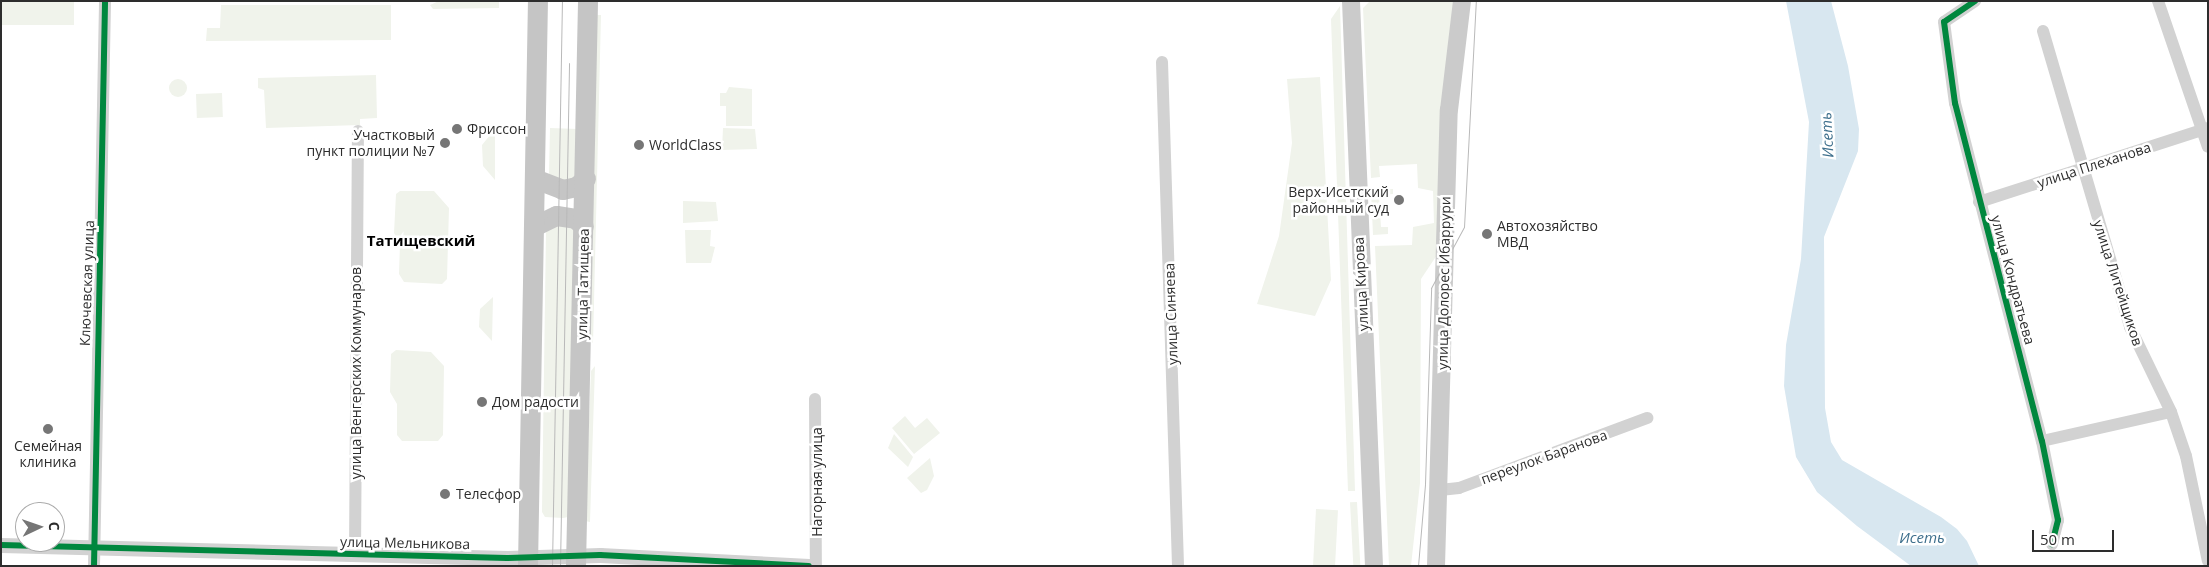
<!DOCTYPE html>
<meta charset="utf-8">
<style>
body{margin:0}
#map{position:relative;width:2209px;height:567px;overflow:hidden;background:#fff;font-family:"Open Sans",sans-serif}
div>[style]{position:absolute}
[style*='--x']{left:calc(var(--x)*1px);top:calc(var(--y)*1px);width:calc(var(--w)*1px);rotate:calc(var(--a)*1deg)}
.green>*{inset:0;background:#f0f3eb;transform-origin:0 0}
.round{border-radius:50%}
.water>*{inset:0;background:#d8e7f0}
.minor>*{height:12px;margin:-6px;padding:0 6px;transform-origin:6px;border-radius:6px;background:#d2d2d2}
.tertiary>*{height:15px;margin:-7.5px;padding:0 7.5px;transform-origin:7.5px;border-radius:7.5px;background:#d2d2d2}
.secondary>*{height:18px;margin:-9px;padding:0 9px;transform-origin:9px;border-radius:9px;background:#cbcbcb}
.primary>*{height:20px;margin:-10px;padding:0 10px;transform-origin:10px;border-radius:10px;background:#c5c5c5}
.tram>*{height:1px;margin:-0.5px;padding:0 0.5px;transform-origin:0.5px;border-radius:0.5px;background:#b9b9b9}
.cycleway>*{height:6px;margin:-3px;padding:0 3px;transform-origin:3px;border-radius:3px;background:#00873e}
.dots>*{width:14px;height:14px;translate:-50% -50%;box-sizing:border-box;border:2px solid #fff;border-radius:50%}
span{translate:-50% -50%;white-space:nowrap;text-align:center;line-height:1.15;-webkit-text-stroke:5px #fff;paint-order:stroke}
.poi-label{font-size:14px;color:#2d2d2d}
.left{translate:0 -50%;text-align:left}
.right{translate:-100% -50%;text-align:right}
.street-label{font-size:14px;color:#2d2d2d}
.water-label{font-size:15px;color:#3e6f8c;font-style:italic}
.neighbourhood-label{font-size:15px;color:#000;font-weight:700}
.frame{position:absolute;inset:0;border:2px solid #2d2d2d;pointer-events:none}
.north{position:absolute;left:15px;top:502px;width:50px;height:50px;box-sizing:border-box;background:#fff;border:1px solid #ababab;border-radius:50%;rotate:87deg;font-size:14px;font-weight:700;line-height:20px;text-align:center;color:#2d2d2d}
.north::after{content:'';display:block;margin:auto;width:18px;height:22px;background:#767676;clip-path:polygon(50% 0,100% 100%,50% 72%,0 100%)}
.scale{position:absolute;left:2032px;top:530px;width:82px;height:22px;box-sizing:border-box;border:2px solid #2d2d2d;border-top:0;padding-left:6px;font-size:15px;line-height:18px;white-space:nowrap;color:#2d2d2d;-webkit-text-stroke:4px #fff;paint-order:stroke}
</style>
<div id="map">
<div class="green">
<i style="left:1px;top:1px;width:73px;height:24px"></i>
<i style="clip-path:polygon(439px 1px,499px 1px,499px 8px,433px 9px,430px 5px)"></i>
<i style="clip-path:polygon(1370px 1px,1454px 1px,1438px 181px,1439px 252px,1421px 279px,1420px 483px,1411px 566px,1389px 566px,1375px 246px,1412px 245px,1413px 227px,1434px 223px,1433px 191px,1418px 188px,1417px 164px,1379px 166px,1380px 177px,1371px 178px,1363px 8px)"></i>
<i style="clip-path:polygon(221px 5px,391px 5px,391px 40px,206px 41px,207px 28px,220px 28px)"></i>
<i style="clip-path:polygon(1340px 6px,1355px 491px,1348px 491px,1331px 19px)"></i>
<i style="clip-path:polygon(596px 15px,601px 15px,593px 343px,591px 340px)"></i>
<i style="clip-path:polygon(376px 75px,377px 118px,360px 119px,360px 125px,266px 128px,264px 90px,258px 88px,258px 78px)"></i>
<i style="clip-path:polygon(1320px 77px,1331px 280px,1315px 316px,1257px 304px,1279px 236px,1292px 143px,1287px 79px)"></i>
<i class="round" style="left:169px;top:79px;width:18px;height:18px"></i>
<i style="clip-path:polygon(729px 87px,752px 89px,752px 126px,726px 126px,726px 106px,720px 106px,720px 93px,726px 93px)"></i>
<i style="left:222px;top:93px;width:24px;height:26px;rotate:88deg"></i>
<i style="clip-path:polygon(550px 128px,578px 129px,578px 177px,569px 184px,549px 175px)"></i>
<i style="clip-path:polygon(723px 128px,755px 129px,757px 149px,722px 150px)"></i>
<i style="clip-path:polygon(495px 129px,495px 180px,483px 166px,482px 145px)"></i>
<i style="clip-path:polygon(1393px 189px,1393px 194px,1379px 195px,1381px 227px,1388px 227px,1388px 234px,1373px 235px,1371px 190px)"></i>
<i style="clip-path:polygon(400px 191px,434px 191px,449px 208px,447px 279px,442px 284px,404px 282px,399px 274px,400px 244px,394px 233px,396px 194px)"></i>
<i style="clip-path:polygon(683px 201px,716px 202px,718px 221px,683px 223px)"></i>
<i style="clip-path:polygon(555px 221px,576px 230px,568px 517px,563px 518px,545px 517px,542px 512px,546px 231px)"></i>
<i style="clip-path:polygon(685px 230px,711px 230px,710px 246px,715px 247px,711px 263px,686px 263px)"></i>
<i style="clip-path:polygon(493px 297px,492px 341px,479px 327px,480px 309px)"></i>
<i style="clip-path:polygon(396px 350px,431px 352px,444px 366px,443px 435px,438px 441px,402px 441px,397px 435px,397px 404px,390px 392px,391px 354px)"></i>
<i style="clip-path:polygon(595px 366px,590px 522px,585px 521px,591px 371px)"></i>
<i style="clip-path:polygon(905px 416px,915px 428px,927px 418px,940px 433px,914px 454px,892px 428px)"></i>
<i style="clip-path:polygon(894px 434px,913px 457px,908px 467px,888px 448px)"></i>
<i style="clip-path:polygon(930px 458px,934px 476px,927px 490px,921px 493px,907px 478px)"></i>
<i style="left:1357px;top:502px;width:64px;height:7px;rotate:87deg"></i>
<i style="left:1316px;top:509px;width:22px;height:57px;rotate:3deg"></i>
</div>
<div class="water">
<i style="clip-path:polygon(1786px 1px,1831px 1px,1848px 66px,1859px 129px,1858px 151px,1824px 237px,1825px 408px,1831px 442px,1842px 460px,1941px 517px,1957px 529px,1967px 541px,1979px 566px,1911px 566px,1857px 526px,1817px 492px,1796px 457px,1784px 386px,1786px 345px,1801px 259px,1809px 122px)"></i>
</div>
<div class="minor">
<i style="--x:1975;--y:1;--w:37;--a:146"></i>
<i style="--x:1944;--y:22;--w:82;--a:82.3"></i>
<i style="--x:1955;--y:103;--w:349;--a:75.6"></i>
<i style="--x:2042;--y:441;--w:81;--a:78.6"></i>
<i style="--x:2058;--y:520;--w:25;--a:104"></i>
<i style="--x:2158;--y:1;--w:154;--a:71.1"></i>
<i style="--x:2043;--y:31;--w:309;--a:73.6"></i>
<i style="--x:2130;--y:327;--w:94;--a:64.2"></i>
<i style="--x:2171;--y:412;--w:46;--a:71.2"></i>
<i style="--x:2186;--y:456;--w:107;--a:78.2"></i>
<i style="--x:1162;--y:62;--w:504;--a:88.18"></i>
<i style="--x:1979;--y:202;--w:241;--a:-17.9"></i>
<i style="--x:815;--y:399;--w:167;--a:89.7"></i>
<i style="--x:2042;--y:441;--w:132;--a:-12.7"></i>
<i style="--x:1440;--y:490;--w:19;--a:-6"></i>
<i style="--x:1459;--y:488;--w:201;--a:-20.4"></i>
<i style="--x:355;--y:554;--w:423;--a:-89.6"></i>
<i style="--x:94;--y:566;--w:565;--a:-88.88"></i>
</div>
<div class="tertiary">
<i style="--x:1;--y:545;--w:506;--a:1.47"></i>
<i style="--x:507;--y:558;--w:93;--a:-1.8"></i>
<i style="--x:600;--y:555;--w:209;--a:3"></i>
</div>
<div class="secondary">
<i style="--x:1351;--y:1;--w:565;--a:87.67"></i>
<i style="--x:1436;--y:566;--w:456;--a:-88.4"></i>
<i style="--x:1449;--y:110;--w:110;--a:-83.2"></i>
</div>
<div class="primary">
<i style="--x:535;--y:179;--w:30;--a:21"></i>
<i style="--x:563;--y:190;--w:14;--a:-12"></i>
<i style="--x:577;--y:187;--w:12;--a:-42"></i>
<i style="--x:534;--y:227;--w:25;--a:-26"></i>
<i style="--x:557;--y:216;--w:19;--a:9"></i>
<i style="--x:576;--y:219;--w:11;--a:45"></i>
<i style="--x:528;--y:566;--w:565;--a:-88.99"></i>
<i style="--x:576;--y:566;--w:565;--a:-88.78"></i>
</div>
<div class="tram">
<i style="--x:552;--y:566;--w:565;--a:-88.99"></i>
<i style="--x:560;--y:566;--w:503;--a:-88.97"></i>
<i style="--x:1418;--y:566;--w:82;--a:-85.1"></i>
<i style="--x:1425;--y:484;--w:196;--a:-88.2"></i>
<i style="--x:1431;--y:288;--w:69;--a:-61.6"></i>
<i style="--x:1464;--y:227;--w:226;--a:-87"></i>
</div>
<div class="cycleway">
<i style="--x:1975;--y:1;--w:37;--a:146"></i>
<i style="--x:1944;--y:22;--w:82;--a:82.3"></i>
<i style="--x:1955;--y:103;--w:349;--a:75.6"></i>
<i style="--x:2042;--y:441;--w:81;--a:78.6"></i>
<i style="--x:2058;--y:520;--w:25;--a:104"></i>
<i style="--x:1;--y:545;--w:506;--a:1.47"></i>
<i style="--x:507;--y:558;--w:93;--a:-1.8"></i>
<i style="--x:600;--y:555;--w:209;--a:3"></i>
<i style="--x:94;--y:566;--w:565;--a:-88.88"></i>
</div>
<div class="dots">
<i style="left:457px;top:129px;background:#767676"></i>
<i style="left:445px;top:143px;background:#767676"></i>
<i style="left:639px;top:145px;background:#767676"></i>
<i style="left:1399px;top:200px;background:#767676"></i>
<i style="left:1487px;top:234px;background:#767676"></i>
<i style="left:482px;top:402px;background:#767676"></i>
<i style="left:48px;top:429px;background:#767676"></i>
<i style="left:445px;top:494px;background:#767676"></i>
</div>
<div class="poi-label">
<span class="left" style="left:467px;top:129px">Фриссон</span>
<span class="right" style="left:435px;top:143px">Участковый<br>пункт полиции №7</span>
<span class="left" style="left:649px;top:145px">WorldClass</span>
<span class="right" style="left:1389px;top:200px">Верх-Исетский<br>районный суд</span>
<span class="left" style="left:1497px;top:234px">Автохозяйство<br>МВД</span>
<span class="left" style="left:492px;top:402px">Дом радости</span>
<span style="left:48px;top:454px">Семейная<br>клиника</span>
<span class="left" style="left:456px;top:494px">Телесфор</span>
</div>
<div class="street-label">
<span style="left:2094px;top:165px;rotate:-18deg">улица Плеханова</span>
<span style="left:2013px;top:280px;rotate:75deg">улица Кондратьева</span>
<span style="left:87px;top:283px;rotate:-88deg">Ключевская улица</span>
<span style="left:1444px;top:283px;rotate:-89deg">улица Долорес Ибаррури</span>
<span style="left:2118px;top:283px;rotate:72deg">улица Литейщиков</span>
<span style="left:583px;top:284px;rotate:-89deg">улица Татищева</span>
<span style="left:1361px;top:284px;rotate:-93deg">улица Кирова</span>
<span style="left:1171px;top:314px;rotate:-92deg">улица Синяева</span>
<span style="left:356px;top:373px;rotate:-90deg">улица Венгерских Коммунаров</span>
<span style="left:1544px;top:457px;rotate:-20deg">переулок Баранова</span>
<span style="left:817px;top:482px;rotate:-90deg">Нагорная улица</span>
<span style="left:405px;top:543px;rotate:1deg">улица Мельникова</span>
</div>
<div class="water-label">
<span style="left:1827px;top:135px;rotate:-93deg">Исеть</span>
<span style="left:1922px;top:538px">Исеть</span>
</div>
<div class="neighbourhood-label">
<span style="left:421px;top:241px">Татищевский</span>
</div>
<div class="frame"></div>
<div class="north">С</div>
<div class="scale">50 m</div>
</div>
